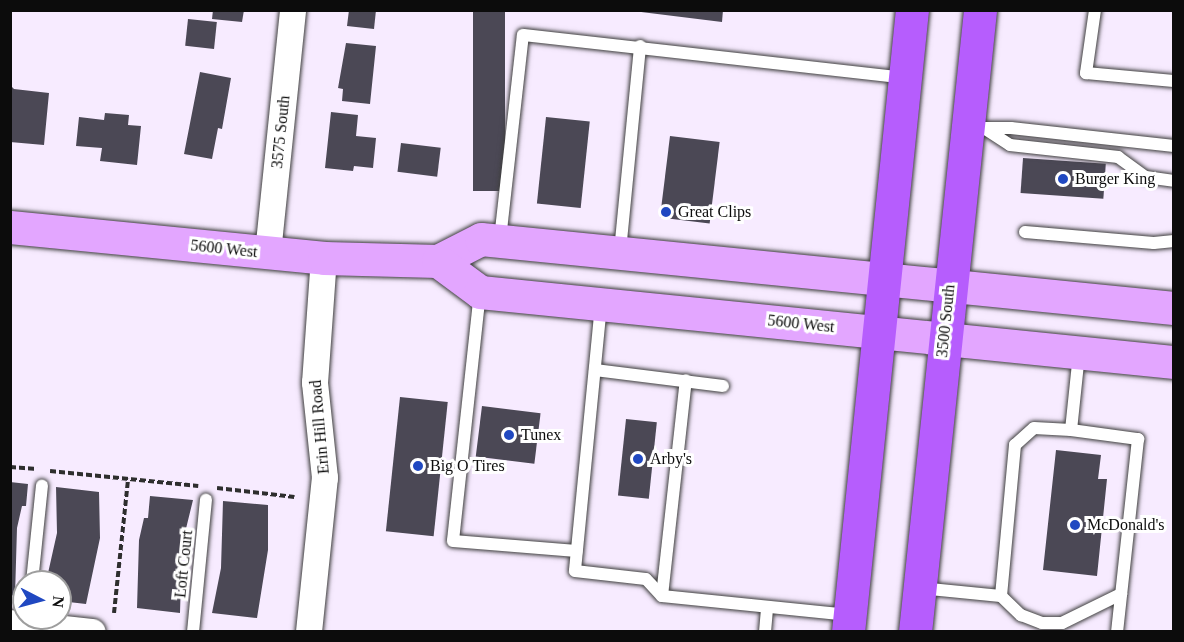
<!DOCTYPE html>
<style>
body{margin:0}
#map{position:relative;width:1184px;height:642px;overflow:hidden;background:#f7ebff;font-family:"Times New Roman",serif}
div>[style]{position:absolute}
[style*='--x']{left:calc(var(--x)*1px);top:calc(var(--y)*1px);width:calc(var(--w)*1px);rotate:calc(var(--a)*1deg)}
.building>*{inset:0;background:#4b4855;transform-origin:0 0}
.path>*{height:4px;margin-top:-2px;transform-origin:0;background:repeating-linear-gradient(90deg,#2e2e2e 0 6px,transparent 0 9px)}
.roads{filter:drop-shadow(0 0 2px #3f3f3f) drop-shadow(0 0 2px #3f3f3f)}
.lane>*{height:12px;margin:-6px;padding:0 6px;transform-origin:6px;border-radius:6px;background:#fff}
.street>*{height:26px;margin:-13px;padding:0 13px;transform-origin:13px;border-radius:13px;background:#fff}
.secondary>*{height:33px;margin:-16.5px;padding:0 16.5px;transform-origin:16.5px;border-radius:16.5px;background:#e3a6ff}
.primary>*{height:33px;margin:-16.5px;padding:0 16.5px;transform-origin:16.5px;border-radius:16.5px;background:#b65dfd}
.dots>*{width:16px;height:16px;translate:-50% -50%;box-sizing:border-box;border:3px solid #fff;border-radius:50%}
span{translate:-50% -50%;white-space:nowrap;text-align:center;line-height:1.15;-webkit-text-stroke:6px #fff;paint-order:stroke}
.street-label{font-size:16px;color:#0c0c0c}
.poi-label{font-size:16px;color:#0c0c0c}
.left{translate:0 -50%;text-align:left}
.frame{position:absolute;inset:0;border:12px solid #0c0c0c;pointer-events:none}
.north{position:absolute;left:12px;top:570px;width:60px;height:60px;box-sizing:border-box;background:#fff;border:2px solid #9e9e9e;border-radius:50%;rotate:96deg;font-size:16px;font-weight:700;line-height:24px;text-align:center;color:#0c0c0c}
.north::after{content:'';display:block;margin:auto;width:21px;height:27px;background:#2048c1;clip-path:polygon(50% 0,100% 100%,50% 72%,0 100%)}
</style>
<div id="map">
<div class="building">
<i style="clip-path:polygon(213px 10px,244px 10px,242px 22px,212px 19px)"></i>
<i style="clip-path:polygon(349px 10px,376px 10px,374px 29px,347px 26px)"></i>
<i style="left:473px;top:10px;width:32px;height:181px"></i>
<i style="clip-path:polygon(625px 10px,723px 10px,722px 22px)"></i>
<i style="left:188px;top:19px;width:29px;height:27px;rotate:6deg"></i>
<i style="clip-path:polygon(346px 43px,376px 46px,370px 104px,342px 101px,343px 89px,338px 88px)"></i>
<i style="clip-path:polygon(200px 72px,231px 78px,222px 129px,218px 128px,212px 159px,184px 154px)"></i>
<i style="clip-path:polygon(10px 85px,14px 89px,49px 93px,44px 145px,10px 142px)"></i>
<i style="clip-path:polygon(331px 112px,358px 115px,356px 136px,376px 138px,373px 168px,354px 166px,353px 171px,325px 168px)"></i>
<i style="clip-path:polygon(105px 113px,129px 115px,128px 125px,141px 126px,137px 165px,100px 161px,102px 148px,76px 146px,79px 117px,104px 120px)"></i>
<i style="left:546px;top:117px;width:44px;height:87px;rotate:6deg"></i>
<i style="left:670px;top:136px;width:50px;height:82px;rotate:7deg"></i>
<i style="left:401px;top:143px;width:40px;height:29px;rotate:7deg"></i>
<i style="left:1023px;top:158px;width:83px;height:35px;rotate:4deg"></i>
<i style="left:400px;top:397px;width:48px;height:135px;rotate:6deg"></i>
<i style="left:482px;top:406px;width:59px;height:51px;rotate:7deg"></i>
<i style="left:626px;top:419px;width:31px;height:77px;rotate:6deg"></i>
<i style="clip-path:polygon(1056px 450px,1101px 455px,1098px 479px,1107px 479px,1097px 576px,1043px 570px)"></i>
<i style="clip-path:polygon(10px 482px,28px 484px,26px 506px,22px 506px,17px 528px,15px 596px,10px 595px)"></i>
<i style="clip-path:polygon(56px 487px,99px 492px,100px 538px,86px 604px,60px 601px,60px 582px,46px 582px,57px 533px)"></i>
<i style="clip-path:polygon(150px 496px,193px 500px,182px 545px,180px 613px,137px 608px,139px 540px,144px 518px,148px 518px)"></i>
<i style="clip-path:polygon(223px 501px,268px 505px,268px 550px,257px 618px,212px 613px,221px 568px)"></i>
</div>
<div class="path">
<i style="--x:10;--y:467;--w:27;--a:4"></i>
<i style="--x:50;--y:471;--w:149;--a:5.8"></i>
<i style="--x:217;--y:488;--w:78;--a:6.7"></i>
<i style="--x:114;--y:613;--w:135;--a:-84"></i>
</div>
<div class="roads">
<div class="lane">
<i style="--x:1095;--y:10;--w:64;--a:98.1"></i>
<i style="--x:1086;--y:73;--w:88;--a:5.2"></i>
<i style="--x:969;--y:128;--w:42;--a:0"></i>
<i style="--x:1011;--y:128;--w:164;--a:6.3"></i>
<i style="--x:987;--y:130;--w:27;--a:33"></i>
<i style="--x:1010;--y:145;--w:109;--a:6.3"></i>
<i style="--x:1118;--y:157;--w:34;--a:36"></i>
<i style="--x:1146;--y:177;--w:28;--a:8"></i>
<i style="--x:1025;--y:232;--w:129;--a:4.9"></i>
<i style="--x:1154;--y:243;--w:20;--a:-6"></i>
<i style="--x:500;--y:239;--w:205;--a:-83.6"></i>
<i style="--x:523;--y:35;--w:383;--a:6.4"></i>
<i style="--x:620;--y:251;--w:206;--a:-84.4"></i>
<i style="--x:480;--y:292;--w:250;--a:96.2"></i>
<i style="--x:453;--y:541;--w:124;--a:4.6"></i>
<i style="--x:601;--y:305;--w:267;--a:95.6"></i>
<i style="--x:575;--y:571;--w:71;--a:6.4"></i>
<i style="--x:646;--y:579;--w:23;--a:47"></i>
<i style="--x:662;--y:596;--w:188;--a:5.8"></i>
<i style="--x:1079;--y:354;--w:76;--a:96"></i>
<i style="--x:1071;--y:430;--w:68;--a:7.7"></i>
<i style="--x:1138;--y:439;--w:194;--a:96.2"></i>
<i style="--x:595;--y:370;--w:129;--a:7.1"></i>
<i style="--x:32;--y:582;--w:97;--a:-84.1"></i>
<i style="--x:920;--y:588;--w:81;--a:5.6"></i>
<i style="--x:1001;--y:596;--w:28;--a:44"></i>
<i style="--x:1021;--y:615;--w:22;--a:21"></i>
<i style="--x:1042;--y:623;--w:20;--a:0"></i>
<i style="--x:1062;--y:623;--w:66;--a:-26.2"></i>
<i style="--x:662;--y:596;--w:217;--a:-83.7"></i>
<i style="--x:1001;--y:596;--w:152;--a:-84.7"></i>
<i style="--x:1015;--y:445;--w:25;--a:-42"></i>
<i style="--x:1034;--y:428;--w:37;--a:3"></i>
<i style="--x:193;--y:632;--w:133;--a:-84.4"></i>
<i style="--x:765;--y:632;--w:25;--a:-85"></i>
</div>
<div class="street">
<i style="--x:268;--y:253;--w:244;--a:-84.1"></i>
<i style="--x:10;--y:623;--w:83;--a:6.2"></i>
<i style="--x:309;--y:632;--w:155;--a:-84.1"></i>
<i style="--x:325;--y:478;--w:96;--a:-96"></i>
<i style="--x:315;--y:383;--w:125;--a:-85.9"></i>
</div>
<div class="secondary">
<i style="--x:10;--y:227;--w:316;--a:5.6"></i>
<i style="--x:324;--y:258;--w:114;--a:1.5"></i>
<i style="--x:438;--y:261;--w:48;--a:-27.1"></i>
<i style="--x:481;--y:239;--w:696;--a:5.69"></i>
<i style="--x:438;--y:261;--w:52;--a:36.4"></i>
<i style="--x:480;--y:292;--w:698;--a:5.76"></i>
</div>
<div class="primary">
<i style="--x:848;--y:632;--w:625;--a:-84.13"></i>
<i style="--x:915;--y:632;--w:625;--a:-84.03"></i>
</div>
</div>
<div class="dots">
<i style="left:1063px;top:179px;background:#2048c1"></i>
<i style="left:666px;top:212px;background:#2048c1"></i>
<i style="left:509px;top:435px;background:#2048c1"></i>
<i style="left:638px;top:459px;background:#2048c1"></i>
<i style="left:418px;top:466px;background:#2048c1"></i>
<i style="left:1075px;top:525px;background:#2048c1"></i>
</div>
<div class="street-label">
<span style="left:281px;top:132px;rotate:-84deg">3575 South</span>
<span style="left:224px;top:249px;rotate:6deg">5600 West</span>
<span style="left:946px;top:321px;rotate:-84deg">3500 South</span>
<span style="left:801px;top:324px;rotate:6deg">5600 West</span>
<span style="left:320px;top:427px;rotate:-95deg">Erin Hill Road</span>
<span style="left:184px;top:564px;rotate:-84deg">Loft Court</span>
</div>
<div class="poi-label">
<span class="left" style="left:1075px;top:179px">Burger King</span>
<span class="left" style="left:678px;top:212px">Great Clips</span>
<span class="left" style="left:521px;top:435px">Tunex</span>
<span class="left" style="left:650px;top:459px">Arby's</span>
<span class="left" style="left:430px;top:466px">Big O Tires</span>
<span class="left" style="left:1087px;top:525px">McDonald's</span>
</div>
<div class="frame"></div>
<div class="north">N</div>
</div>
